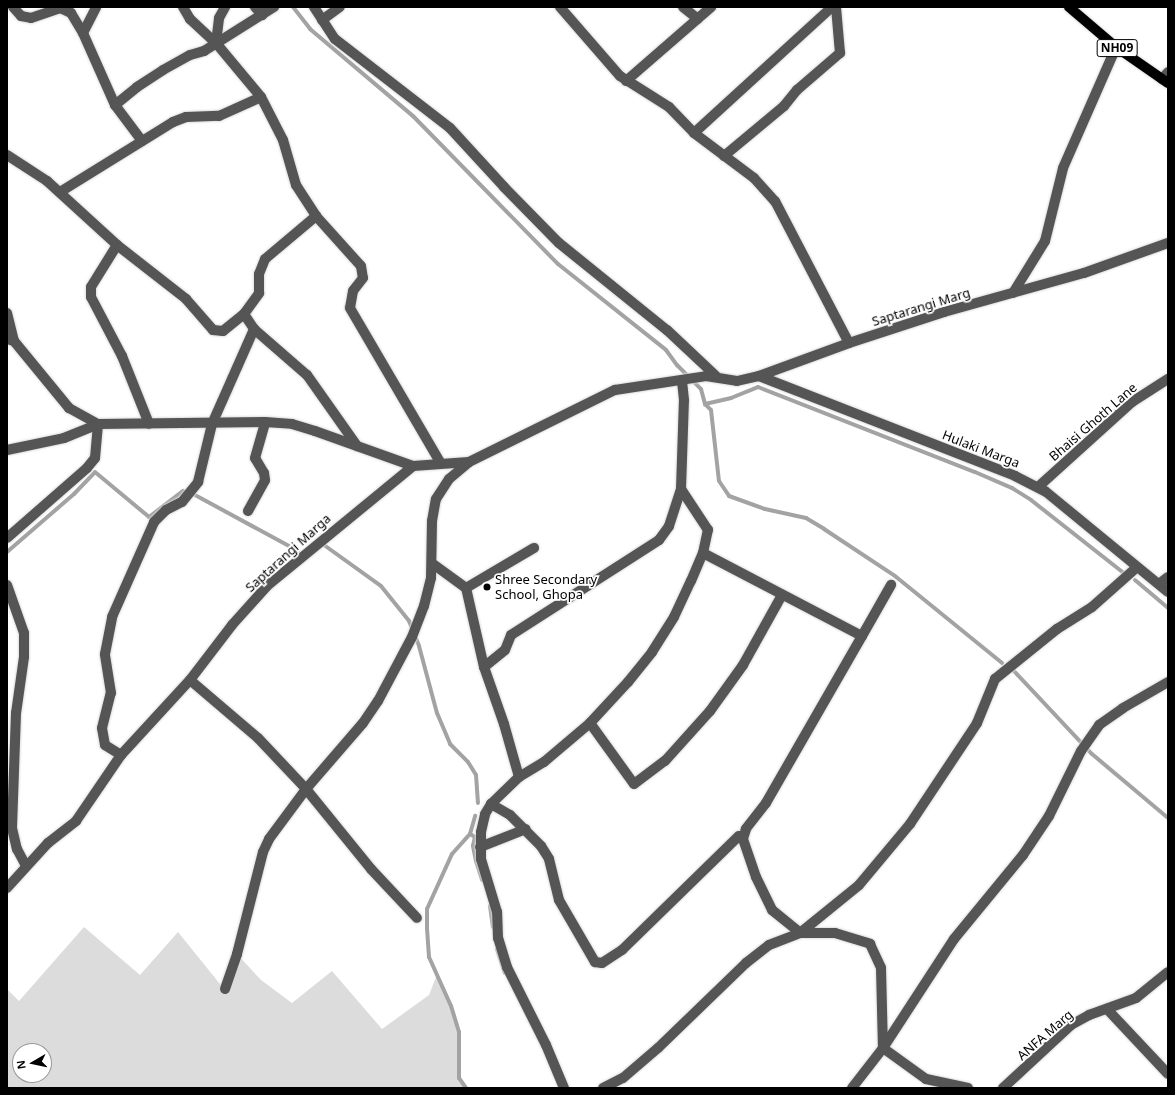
<!DOCTYPE html>
<style>
body{margin:0}
#map{position:relative;width:1175px;height:1095px;overflow:hidden;background:#fff;font-family:"Noto Sans",sans-serif}
div>[style]{position:absolute}
[style*='--x']{left:calc(var(--x)*1px);top:calc(var(--y)*1px);width:calc(var(--w)*1px);rotate:calc(var(--a)*1deg)}
.green>*{inset:0;background:#dcdcdc}
.stream>*{height:4px;margin:-2px;padding:0 2px;transform-origin:2px;border-radius:2px;background:#a3a3a3}
.roads{filter:drop-shadow(0 0 1px #dbdbdb) drop-shadow(0 0 1px #dbdbdb)}
.minor>*{height:10px;margin:-5px;padding:0 5px;transform-origin:5px;border-radius:5px;background:#555}
.major>*{height:10px;margin:-5px;padding:0 5px;transform-origin:5px;border-radius:5px;background:#000}
.dots>*{width:11px;height:11px;translate:-50% -50%;box-sizing:border-box;border:2px solid #fff;border-radius:50%}
span{translate:-50% -50%;white-space:nowrap;text-align:center;line-height:1.15;-webkit-text-stroke:3.5px #fff;paint-order:stroke}
.shield-label span{padding:1px 3px;background:#fff;border:1px solid;border-radius:3px;-webkit-text-stroke-width:0}
.shield-label{font-size:12px;color:#000;font-weight:700}
.street-label{font-size:13px;color:#000}
.poi-label{font-size:13px;color:#000}
.left{translate:0 -50%;text-align:left}
.frame{position:absolute;inset:0;border:8px solid #000;pointer-events:none}
.north{position:absolute;left:12px;top:1043px;width:40px;height:40px;box-sizing:border-box;background:#fff;border:1px solid #999;border-radius:50%;rotate:261deg;font-size:11px;font-weight:700;line-height:16px;text-align:center;color:#000}
.north::after{content:'';display:block;margin:auto;width:14px;height:18px;background:#000;clip-path:polygon(50% 0,100% 100%,50% 72%,0 100%)}
</style>
<div id="map">
<div class="green">
<i style="clip-path:polygon(evenodd,84px 927px,140px 975px,178px 932px,224px 989px,237px 954px,261px 980px,292px 1003px,332px 971px,382px 1029px,429px 995px,436px 977px,451px 1006px,459px 1032px,459px 1078px,466px 1088px,7px 1088px,7px 989px,19px 1001px,84px 927px,20px 1051px,44px 1051px,44px 1075px,20px 1075px,20px 1051px)"></i>
</div>
<div class="stream">
<i style="--x:293;--y:7;--w:28;--a:52"></i>
<i style="--x:310;--y:29;--w:135;--a:40.2"></i>
<i style="--x:413;--y:116;--w:207;--a:45.6"></i>
<i style="--x:558;--y:264;--w:138;--a:38.5"></i>
<i style="--x:666;--y:350;--w:19;--a:54"></i>
<i style="--x:677;--y:365;--w:34;--a:45"></i>
<i style="--x:701;--y:389;--w:16;--a:75"></i>
<i style="--x:705;--y:404;--w:8;--a:45"></i>
<i style="--x:711;--y:410;--w:71;--a:83.6"></i>
<i style="--x:719;--y:481;--w:18;--a:56"></i>
<i style="--x:729;--y:496;--w:38;--a:20"></i>
<i style="--x:765;--y:509;--w:42;--a:12.4"></i>
<i style="--x:806;--y:518;--w:21;--a:31"></i>
<i style="--x:824;--y:529;--w:85;--a:33.5"></i>
<i style="--x:895;--y:576;--w:138;--a:39.1"></i>
<i style="--x:705;--y:404;--w:27;--a:-13"></i>
<i style="--x:731;--y:398;--w:29;--a:-22"></i>
<i style="--x:758;--y:387;--w:233;--a:21.4"></i>
<i style="--x:975;--y:472;--w:40;--a:23.4"></i>
<i style="--x:1012;--y:488;--w:22;--a:32"></i>
<i style="--x:1031;--y:500;--w:120;--a:38.2"></i>
<i style="--x:195;--y:495;--w:117;--a:28.5"></i>
<i style="--x:324;--y:545;--w:70;--a:35.7"></i>
<i style="--x:381;--y:586;--w:45;--a:51.3"></i>
<i style="--x:409;--y:621;--w:27;--a:68"></i>
<i style="--x:419;--y:646;--w:69;--a:75"></i>
<i style="--x:437;--y:713;--w:34;--a:67"></i>
<i style="--x:450;--y:744;--w:25;--a:45"></i>
<i style="--x:468;--y:762;--w:15;--a:58"></i>
<i style="--x:476;--y:775;--w:28;--a:86"></i>
<i style="--x:7;--y:552;--w:89;--a:-40.9"></i>
<i style="--x:74;--y:494;--w:30;--a:-46"></i>
<i style="--x:95;--y:472;--w:70;--a:39.8"></i>
<i style="--x:149;--y:517;--w:43;--a:-37.4"></i>
<i style="--x:1135;--y:580;--w:43;--a:40.3"></i>
<i style="--x:1013;--y:670;--w:115;--a:46.8"></i>
<i style="--x:1092;--y:754;--w:99;--a:40.1"></i>
<i style="--x:470;--y:834;--w:6;--a:31"></i>
<i style="--x:475;--y:837;--w:9;--a:103"></i>
<i style="--x:473;--y:846;--w:15;--a:79"></i>
<i style="--x:476;--y:861;--w:20;--a:72"></i>
<i style="--x:490;--y:906;--w:21;--a:82"></i>
<i style="--x:497;--y:949;--w:25;--a:72"></i>
<i style="--x:466;--y:1088;--w:12;--a:-125"></i>
<i style="--x:459;--y:1078;--w:46;--a:-90"></i>
<i style="--x:459;--y:1032;--w:27;--a:-107"></i>
<i style="--x:451;--y:1006;--w:54;--a:-114.2"></i>
<i style="--x:429;--y:957;--w:30;--a:-94"></i>
<i style="--x:427;--y:927;--w:18;--a:-90"></i>
<i style="--x:427;--y:909;--w:60;--a:-65.6"></i>
<i style="--x:452;--y:854;--w:27;--a:-48"></i>
<i style="--x:470;--y:834;--w:19;--a:-74"></i>
</div>
<div class="roads">
<div class="minor">
<i style="--x:13;--y:7;--w:12;--a:48"></i>
<i style="--x:21;--y:16;--w:10;--a:11"></i>
<i style="--x:31;--y:18;--w:31;--a:-19"></i>
<i style="--x:60;--y:8;--w:12;--a:24"></i>
<i style="--x:71;--y:13;--w:23;--a:59"></i>
<i style="--x:83;--y:33;--w:79;--a:66"></i>
<i style="--x:115;--y:105;--w:45;--a:53.1"></i>
<i style="--x:183;--y:7;--w:14;--a:60"></i>
<i style="--x:190;--y:19;--w:35;--a:43"></i>
<i style="--x:216;--y:43;--w:70;--a:50.2"></i>
<i style="--x:261;--y:97;--w:48;--a:62.9"></i>
<i style="--x:283;--y:140;--w:47;--a:73.9"></i>
<i style="--x:296;--y:185;--w:37;--a:57"></i>
<i style="--x:316;--y:216;--w:67;--a:48"></i>
<i style="--x:361;--y:266;--w:12;--a:81"></i>
<i style="--x:363;--y:278;--w:16;--a:128"></i>
<i style="--x:353;--y:291;--w:17;--a:100"></i>
<i style="--x:350;--y:308;--w:178;--a:59.7"></i>
<i style="--x:255;--y:7;--w:11;--a:49"></i>
<i style="--x:314;--y:7;--w:38;--a:57"></i>
<i style="--x:335;--y:39;--w:145;--a:37.7"></i>
<i style="--x:450;--y:128;--w:80;--a:47.5"></i>
<i style="--x:504;--y:187;--w:78;--a:45.5"></i>
<i style="--x:559;--y:243;--w:139;--a:38.9"></i>
<i style="--x:667;--y:330;--w:67;--a:43.2"></i>
<i style="--x:560;--y:7;--w:91;--a:49"></i>
<i style="--x:620;--y:76;--w:58;--a:32.3"></i>
<i style="--x:669;--y:107;--w:36;--a:46"></i>
<i style="--x:694;--y:133;--w:75;--a:36.9"></i>
<i style="--x:754;--y:178;--w:31;--a:48"></i>
<i style="--x:775;--y:201;--w:160;--a:62.5"></i>
<i style="--x:683;--y:7;--w:19;--a:39"></i>
<i style="--x:322;--y:20;--w:22;--a:-36"></i>
<i style="--x:83;--y:33;--w:29;--a:-63"></i>
<i style="--x:216;--y:43;--w:25;--a:-83"></i>
<i style="--x:219;--y:18;--w:13;--a:-61"></i>
<i style="--x:1162;--y:79;--w:9;--a:-49"></i>
<i style="--x:626;--y:81;--w:113;--a:-41"></i>
<i style="--x:115;--y:105;--w:28;--a:-39"></i>
<i style="--x:137;--y:87;--w:31;--a:-33"></i>
<i style="--x:163;--y:70;--w:31;--a:-29"></i>
<i style="--x:190;--y:55;--w:15;--a:-16"></i>
<i style="--x:204;--y:51;--w:83;--a:-32.2"></i>
<i style="--x:694;--y:133;--w:187;--a:-42.4"></i>
<i style="--x:7;--y:155;--w:48;--a:33"></i>
<i style="--x:47;--y:181;--w:95;--a:42.4"></i>
<i style="--x:117;--y:245;--w:88;--a:38"></i>
<i style="--x:186;--y:299;--w:41;--a:48.9"></i>
<i style="--x:213;--y:330;--w:10;--a:6"></i>
<i style="--x:223;--y:331;--w:27;--a:-39"></i>
<i style="--x:244;--y:314;--w:26;--a:-54"></i>
<i style="--x:259;--y:293;--w:19;--a:-90"></i>
<i style="--x:259;--y:274;--w:16;--a:-68"></i>
<i style="--x:265;--y:259;--w:67;--a:-40.1"></i>
<i style="--x:724;--y:156;--w:78;--a:-39.8"></i>
<i style="--x:784;--y:106;--w:21;--a:-51"></i>
<i style="--x:797;--y:90;--w:57;--a:-40.7"></i>
<i style="--x:840;--y:53;--w:46;--a:-95"></i>
<i style="--x:60;--y:192;--w:133;--a:-31.8"></i>
<i style="--x:173;--y:122;--w:14;--a:-21"></i>
<i style="--x:186;--y:117;--w:33;--a:-2"></i>
<i style="--x:219;--y:116;--w:46;--a:-24.3"></i>
<i style="--x:117;--y:245;--w:49;--a:121.8"></i>
<i style="--x:91;--y:287;--w:10;--a:90"></i>
<i style="--x:91;--y:297;--w:67;--a:62.3"></i>
<i style="--x:122;--y:356;--w:73;--a:68.3"></i>
<i style="--x:1013;--y:293;--w:61;--a:-58.4"></i>
<i style="--x:1045;--y:241;--w:75;--a:-76.1"></i>
<i style="--x:1063;--y:168;--w:132;--a:-66.3"></i>
<i style="--x:7;--y:313;--w:29;--a:76"></i>
<i style="--x:244;--y:314;--w:18;--a:56"></i>
<i style="--x:254;--y:329;--w:70;--a:41"></i>
<i style="--x:307;--y:375;--w:87;--a:54.8"></i>
<i style="--x:7;--y:339;--w:7;--a:16"></i>
<i style="--x:14;--y:341;--w:87;--a:50.6"></i>
<i style="--x:69;--y:408;--w:33;--a:29"></i>
<i style="--x:98;--y:424;--w:34;--a:95"></i>
<i style="--x:95;--y:458;--w:13;--a:129"></i>
<i style="--x:87;--y:468;--w:106;--a:138.8"></i>
<i style="--x:759;--y:376;--w:275;--a:21.3"></i>
<i style="--x:1015;--y:476;--w:34;--a:27"></i>
<i style="--x:1045;--y:491;--w:159;--a:39.4"></i>
<i style="--x:7;--y:450;--w:58;--a:-11.9"></i>
<i style="--x:64;--y:438;--w:37;--a:-22"></i>
<i style="--x:98;--y:424;--w:167;--a:-0.7"></i>
<i style="--x:265;--y:422;--w:27;--a:4"></i>
<i style="--x:292;--y:424;--w:24;--a:17"></i>
<i style="--x:315;--y:431;--w:104;--a:19.7"></i>
<i style="--x:1038;--y:487;--w:127;--a:-42.1"></i>
<i style="--x:1132;--y:402;--w:43;--a:-32.6"></i>
<i style="--x:248;--y:511;--w:35;--a:-61"></i>
<i style="--x:265;--y:480;--w:7;--a:-98"></i>
<i style="--x:264;--y:473;--w:17;--a:-121"></i>
<i style="--x:255;--y:458;--w:37;--a:-74"></i>
<i style="--x:703;--y:553;--w:179;--a:27.6"></i>
<i style="--x:862;--y:636;--w:193;--a:119.9"></i>
<i style="--x:766;--y:803;--w:33;--a:128"></i>
<i style="--x:746;--y:829;--w:10;--a:107"></i>
<i style="--x:743;--y:839;--w:40;--a:71.1"></i>
<i style="--x:756;--y:877;--w:37;--a:64"></i>
<i style="--x:772;--y:910;--w:36;--a:39"></i>
<i style="--x:433;--y:564;--w:41;--a:36"></i>
<i style="--x:1159;--y:584;--w:11;--a:-38"></i>
<i style="--x:7;--y:585;--w:51;--a:70.5"></i>
<i style="--x:24;--y:633;--w:24;--a:90"></i>
<i style="--x:24;--y:657;--w:57;--a:98.1"></i>
<i style="--x:16;--y:713;--w:115;--a:92"></i>
<i style="--x:12;--y:828;--w:22;--a:77"></i>
<i style="--x:17;--y:849;--w:19;--a:62"></i>
<i style="--x:862;--y:636;--w:59;--a:-60.4"></i>
<i style="--x:484;--y:667;--w:27;--a:-39"></i>
<i style="--x:505;--y:650;--w:16;--a:-68"></i>
<i style="--x:511;--y:635;--w:176;--a:-32.7"></i>
<i style="--x:659;--y:540;--w:17;--a:-54"></i>
<i style="--x:669;--y:526;--w:39;--a:-72"></i>
<i style="--x:190;--y:680;--w:89;--a:40.5"></i>
<i style="--x:258;--y:738;--w:70;--a:46.7"></i>
<i style="--x:306;--y:789;--w:103;--a:50.9"></i>
<i style="--x:371;--y:869;--w:67;--a:46.8"></i>
<i style="--x:590;--y:723;--w:75;--a:54.2"></i>
<i style="--x:634;--y:784;--w:39;--a:-37"></i>
<i style="--x:665;--y:761;--w:67;--a:-48"></i>
<i style="--x:710;--y:711;--w:57;--a:-54.3"></i>
<i style="--x:743;--y:665;--w:80;--a:-60.9"></i>
<i style="--x:121;--y:755;--w:19;--a:-148"></i>
<i style="--x:105;--y:745;--w:17;--a:-100"></i>
<i style="--x:102;--y:728;--w:36;--a:-76"></i>
<i style="--x:111;--y:693;--w:39;--a:-99"></i>
<i style="--x:105;--y:654;--w:38;--a:-79"></i>
<i style="--x:112;--y:617;--w:104;--a:-66.1"></i>
<i style="--x:154;--y:522;--w:17;--a:-45"></i>
<i style="--x:166;--y:510;--w:18;--a:-27"></i>
<i style="--x:182;--y:502;--w:26;--a:-51"></i>
<i style="--x:198;--y:482;--w:60;--a:-76.4"></i>
<i style="--x:212;--y:424;--w:104;--a:-66.1"></i>
<i style="--x:519;--y:777;--w:55;--a:-105.8"></i>
<i style="--x:504;--y:724;--w:60;--a:-109.3"></i>
<i style="--x:484;--y:667;--w:81;--a:-102.8"></i>
<i style="--x:466;--y:588;--w:79;--a:-30.5"></i>
<i style="--x:491;--y:804;--w:22;--a:30"></i>
<i style="--x:510;--y:815;--w:44;--a:45"></i>
<i style="--x:541;--y:846;--w:15;--a:58"></i>
<i style="--x:549;--y:859;--w:42;--a:76.3"></i>
<i style="--x:559;--y:900;--w:72;--a:59.9"></i>
<i style="--x:595;--y:962;--w:7;--a:8"></i>
<i style="--x:602;--y:963;--w:24;--a:-33"></i>
<i style="--x:622;--y:950;--w:163;--a:-44.3"></i>
<i style="--x:739;--y:836;--w:5;--a:37"></i>
<i style="--x:480;--y:847;--w:49;--a:-21.4"></i>
<i style="--x:7;--y:888;--w:61;--a:-47.7"></i>
<i style="--x:48;--y:843;--w:36;--a:-38"></i>
<i style="--x:76;--y:821;--w:80;--a:-55.7"></i>
<i style="--x:121;--y:755;--w:102;--a:-47.4"></i>
<i style="--x:190;--y:680;--w:69;--a:-52.6"></i>
<i style="--x:232;--y:625;--w:52;--a:-48.1"></i>
<i style="--x:267;--y:586;--w:189;--a:-39.4"></i>
<i style="--x:413;--y:466;--w:56;--a:-4.1"></i>
<i style="--x:469;--y:462;--w:163;--a:-26.3"></i>
<i style="--x:615;--y:390;--w:92;--a:-8.7"></i>
<i style="--x:706;--y:376;--w:31;--a:9"></i>
<i style="--x:737;--y:381;--w:23;--a:-13"></i>
<i style="--x:759;--y:376;--w:96;--a:-20.1"></i>
<i style="--x:849;--y:343;--w:100;--a:-18.1"></i>
<i style="--x:944;--y:312;--w:145;--a:-15.6"></i>
<i style="--x:1084;--y:273;--w:89;--a:-19.7"></i>
<i style="--x:800;--y:933;--w:76;--a:-39.1"></i>
<i style="--x:859;--y:885;--w:80;--a:-50.1"></i>
<i style="--x:910;--y:824;--w:121;--a:-56.4"></i>
<i style="--x:977;--y:723;--w:48;--a:-67.8"></i>
<i style="--x:995;--y:679;--w:80;--a:-38.9"></i>
<i style="--x:1057;--y:629;--w:41;--a:-32.2"></i>
<i style="--x:1092;--y:607;--w:60;--a:-41.6"></i>
<i style="--x:225;--y:989;--w:37;--a:-71"></i>
<i style="--x:237;--y:954;--w:105;--a:-75.7"></i>
<i style="--x:263;--y:852;--w:14;--a:-65"></i>
<i style="--x:269;--y:839;--w:62;--a:-53.5"></i>
<i style="--x:306;--y:789;--w:87;--a:-49.2"></i>
<i style="--x:363;--y:723;--w:27;--a:-56"></i>
<i style="--x:378;--y:701;--w:72;--a:-62"></i>
<i style="--x:412;--y:637;--w:33;--a:-69"></i>
<i style="--x:424;--y:606;--w:29;--a:-76"></i>
<i style="--x:431;--y:578;--w:57;--a:-89"></i>
<i style="--x:432;--y:521;--w:22;--a:-80"></i>
<i style="--x:436;--y:499;--w:24;--a:-57"></i>
<i style="--x:449;--y:479;--w:26;--a:-40"></i>
<i style="--x:1107;--y:1009;--w:89;--a:46.8"></i>
<i style="--x:883;--y:1048;--w:53;--a:35.8"></i>
<i style="--x:926;--y:1079;--w:43;--a:12.1"></i>
<i style="--x:564;--y:1088;--w:47;--a:-112.7"></i>
<i style="--x:546;--y:1045;--w:87;--a:-116.6"></i>
<i style="--x:507;--y:967;--w:30;--a:-107"></i>
<i style="--x:498;--y:938;--w:26;--a:-92"></i>
<i style="--x:497;--y:912;--w:55;--a:-106.8"></i>
<i style="--x:481;--y:859;--w:27;--a:-90"></i>
<i style="--x:481;--y:832;--w:18;--a:-77"></i>
<i style="--x:485;--y:814;--w:12;--a:-59"></i>
<i style="--x:491;--y:804;--w:39;--a:-44"></i>
<i style="--x:519;--y:777;--w:29;--a:-31"></i>
<i style="--x:544;--y:762;--w:60;--a:-40.3"></i>
<i style="--x:590;--y:723;--w:56;--a:-47.2"></i>
<i style="--x:628;--y:682;--w:38;--a:-51"></i>
<i style="--x:652;--y:652;--w:41;--a:-57.8"></i>
<i style="--x:674;--y:617;--w:40;--a:-65"></i>
<i style="--x:691;--y:581;--w:30;--a:-67"></i>
<i style="--x:703;--y:553;--w:24;--a:-78"></i>
<i style="--x:708;--y:530;--w:49;--a:-123.4"></i>
<i style="--x:681;--y:489;--w:89;--a:-88.1"></i>
<i style="--x:684;--y:400;--w:20;--a:-96"></i>
<i style="--x:603;--y:1088;--w:22;--a:-27"></i>
<i style="--x:623;--y:1078;--w:46;--a:-40.6"></i>
<i style="--x:658;--y:1048;--w:122;--a:-44"></i>
<i style="--x:746;--y:963;--w:29;--a:-38"></i>
<i style="--x:769;--y:945;--w:33;--a:-21"></i>
<i style="--x:800;--y:933;--w:35;--a:0"></i>
<i style="--x:835;--y:933;--w:37;--a:17"></i>
<i style="--x:870;--y:944;--w:26;--a:65"></i>
<i style="--x:881;--y:968;--w:80;--a:88.6"></i>
<i style="--x:852;--y:1088;--w:51;--a:-52.2"></i>
<i style="--x:883;--y:1048;--w:130;--a:-56.9"></i>
<i style="--x:954;--y:939;--w:109;--a:-50.6"></i>
<i style="--x:1023;--y:855;--w:47;--a:-56.3"></i>
<i style="--x:1049;--y:816;--w:72;--a:-63.8"></i>
<i style="--x:1081;--y:751;--w:32;--a:-55"></i>
<i style="--x:1099;--y:725;--w:29;--a:-35"></i>
<i style="--x:1123;--y:708;--w:52;--a:-30"></i>
<i style="--x:1003;--y:1088;--w:93;--a:-42.8"></i>
<i style="--x:1071;--y:1025;--w:21;--a:-29"></i>
<i style="--x:1089;--y:1015;--w:50;--a:-19.9"></i>
<i style="--x:1136;--y:998;--w:41;--a:-39.1"></i>
</div>
<div class="major">
<i style="--x:1069;--y:7;--w:62;--a:40.4"></i>
<i style="--x:1116;--y:47;--w:63;--a:34.7"></i>
</div>
</div>
<div class="dots">
<i style="left:487px;top:587px;background:#000"></i>
</div>
<div class="shield-label">
<span style="left:1117px;top:48px">NH09</span>
</div>
<div class="street-label">
<span style="left:921px;top:307px;rotate:-17deg">Saptarangi Marg</span>
<span style="left:1093px;top:422px;rotate:-41deg">Bhaisi Ghoth Lane</span>
<span style="left:981px;top:449px;rotate:21deg">Hulaki Marga</span>
<span style="left:288px;top:553px;rotate:-42deg">Saptarangi Marga</span>
<span style="left:1045px;top:1035px;rotate:-41deg">ANFA Marg</span>
</div>
<div class="poi-label">
<span class="left" style="left:495px;top:587px">Shree Secondary<br>School, Ghopa</span>
</div>
<div class="frame"></div>
<div class="north">N</div>
</div>
